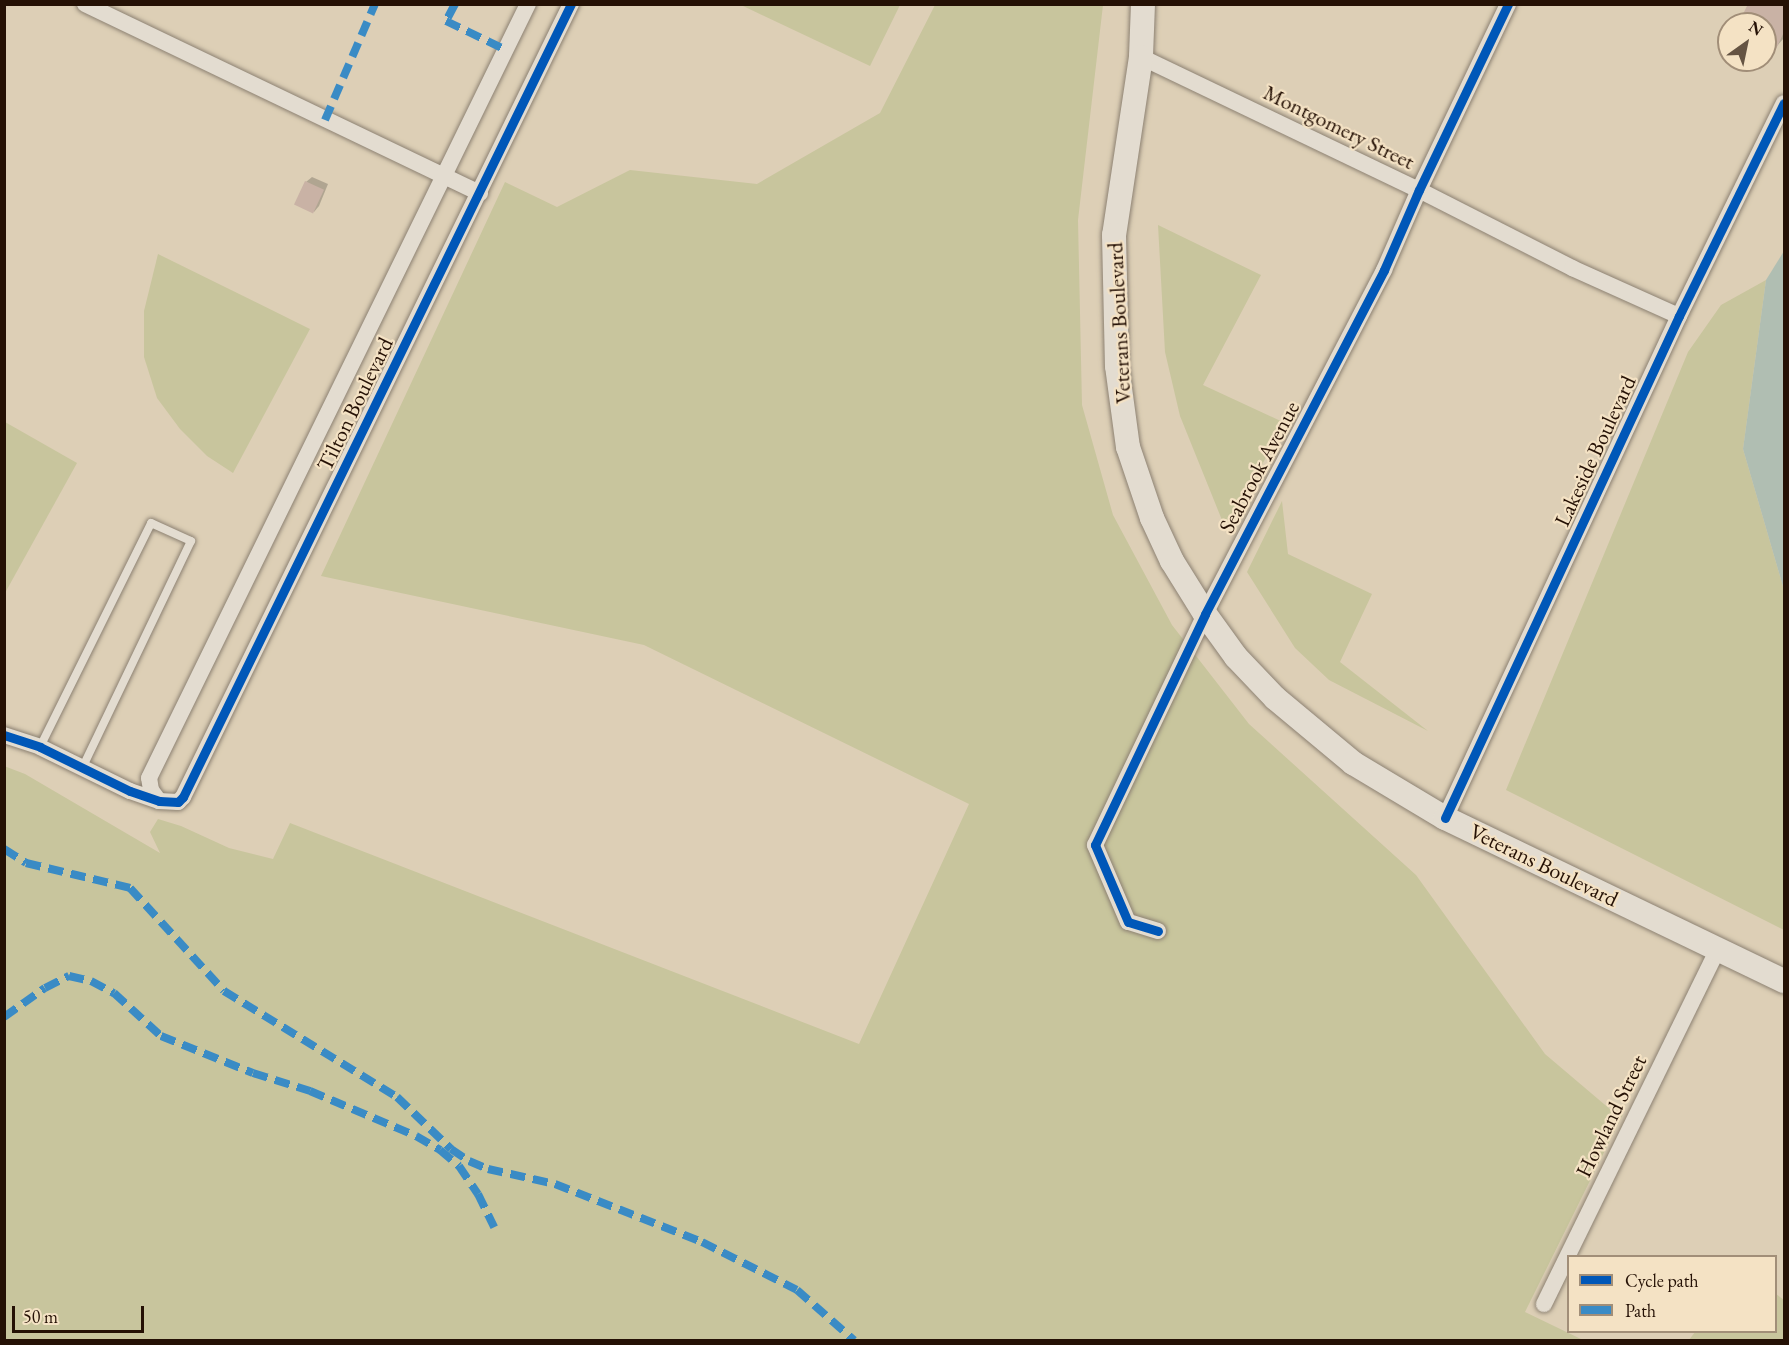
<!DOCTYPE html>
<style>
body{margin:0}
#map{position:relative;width:1789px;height:1345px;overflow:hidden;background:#ddcfb6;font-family:"EB Garamond",serif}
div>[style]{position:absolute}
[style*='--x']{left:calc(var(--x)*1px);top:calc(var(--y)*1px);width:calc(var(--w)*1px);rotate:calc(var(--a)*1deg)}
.green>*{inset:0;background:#c8c59d}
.water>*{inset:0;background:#b0beb2}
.shadow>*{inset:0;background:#0003}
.building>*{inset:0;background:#c9b2a5;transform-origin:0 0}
.roads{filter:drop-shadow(0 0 2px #8c8172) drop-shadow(0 0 2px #8c8172)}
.service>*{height:8px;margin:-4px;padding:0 4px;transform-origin:4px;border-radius:4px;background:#e3dcd0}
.minor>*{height:16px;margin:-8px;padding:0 8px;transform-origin:8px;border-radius:8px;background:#e3dcd0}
.secondary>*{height:24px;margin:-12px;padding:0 12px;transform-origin:12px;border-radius:12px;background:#e3dcd0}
.quiet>*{height:8px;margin-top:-4px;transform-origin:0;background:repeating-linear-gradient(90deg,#3a8bc5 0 15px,transparent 0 23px)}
.cycleway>*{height:9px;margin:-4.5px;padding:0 4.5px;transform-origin:4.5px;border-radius:4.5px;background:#0057b8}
span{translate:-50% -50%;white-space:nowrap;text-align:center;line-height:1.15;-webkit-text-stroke:4.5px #f4e2c4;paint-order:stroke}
.street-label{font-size:22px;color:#251105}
.frame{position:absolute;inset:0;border:6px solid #251105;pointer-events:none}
.legend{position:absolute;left:1567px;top:1255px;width:210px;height:78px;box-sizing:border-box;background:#f4e2c4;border:2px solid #a18e78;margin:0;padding:8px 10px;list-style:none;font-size:18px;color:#251105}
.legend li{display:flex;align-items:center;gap:12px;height:30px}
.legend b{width:30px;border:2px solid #a18e78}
.north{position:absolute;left:1717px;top:12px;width:60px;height:60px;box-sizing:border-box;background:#f4e2c4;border:2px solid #a18e78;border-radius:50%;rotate:33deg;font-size:16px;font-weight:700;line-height:24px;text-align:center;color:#251105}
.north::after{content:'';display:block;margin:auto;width:21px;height:27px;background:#655443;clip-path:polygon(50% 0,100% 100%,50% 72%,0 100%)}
.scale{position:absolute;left:12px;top:1306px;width:132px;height:27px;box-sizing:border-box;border:3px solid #251105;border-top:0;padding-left:8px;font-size:18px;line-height:21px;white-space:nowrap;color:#251105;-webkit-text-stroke:4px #f4e2c4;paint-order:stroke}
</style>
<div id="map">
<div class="green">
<i style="clip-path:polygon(741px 5px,900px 5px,870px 66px)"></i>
<i style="clip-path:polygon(935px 5px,1103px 5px,1078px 220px,1082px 405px,1113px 515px,1172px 625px,1249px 724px,1416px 875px,1545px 1054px,1611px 1110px,1623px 1114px,1525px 1312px,1583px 1340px,5px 1340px,4px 766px,25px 774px,160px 853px,150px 832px,158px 819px,181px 826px,229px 848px,273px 859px,290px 823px,859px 1044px,969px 804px,644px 645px,321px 576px,505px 182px,557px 207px,630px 170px,757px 184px,880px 113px)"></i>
<i style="clip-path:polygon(1158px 225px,1261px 275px,1203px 385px,1285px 423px,1226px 530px,1180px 416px,1165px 352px)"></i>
<i style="clip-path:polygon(158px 254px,310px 329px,233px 473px,207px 456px,180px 429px,157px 398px,144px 357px,144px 311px)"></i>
<i style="clip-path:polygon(1766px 280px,1743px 449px,1784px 590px,1784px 930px,1506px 790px,1688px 352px,1721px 305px)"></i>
<i style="clip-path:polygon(5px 422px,77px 463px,5px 593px)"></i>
<i style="clip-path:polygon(1282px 501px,1288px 554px,1372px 594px,1340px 662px,1428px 731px,1329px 680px,1295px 648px,1247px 572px)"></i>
<i style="clip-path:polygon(1776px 1294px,1784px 1300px,1784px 1340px,1689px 1340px,1695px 1332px,1776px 1332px)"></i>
</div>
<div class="water">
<i style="clip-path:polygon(1784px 251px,1784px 590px,1743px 449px,1766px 280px)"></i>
</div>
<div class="shadow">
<i style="clip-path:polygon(1749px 4px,1784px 4px,1784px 38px,1776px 47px,1771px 44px,1765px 49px,1765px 24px,1740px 24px)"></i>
<i style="clip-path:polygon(312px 177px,328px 184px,319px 206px,314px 212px,306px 182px)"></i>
</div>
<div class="building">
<i style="clip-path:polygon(1748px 4px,1784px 4px,1784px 32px,1776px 49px,1769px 45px,1765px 54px,1765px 24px,1738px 24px)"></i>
<i style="left:305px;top:181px;width:21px;height:26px;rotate:25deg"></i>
</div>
<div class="roads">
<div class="service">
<i style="--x:40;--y:747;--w:250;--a:-63.6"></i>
<i style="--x:151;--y:523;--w:44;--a:24.2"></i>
<i style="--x:191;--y:541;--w:252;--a:115.6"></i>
</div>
<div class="minor">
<i style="--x:85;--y:4;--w:438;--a:25.6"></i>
<i style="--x:1141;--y:57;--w:308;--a:25.6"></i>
<i style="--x:1419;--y:190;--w:172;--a:27"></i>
<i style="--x:1572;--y:268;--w:117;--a:24.2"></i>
<i style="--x:4;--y:735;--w:38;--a:18"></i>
<i style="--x:40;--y:747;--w:100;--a:26.1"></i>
<i style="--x:130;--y:791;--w:31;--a:19"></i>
<i style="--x:159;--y:801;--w:19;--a:3"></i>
<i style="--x:178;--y:802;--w:7;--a:-45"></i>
<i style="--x:183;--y:797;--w:883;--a:-63.93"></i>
<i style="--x:159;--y:801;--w:14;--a:-126"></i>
<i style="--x:151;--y:790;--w:12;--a:-99"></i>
<i style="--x:149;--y:778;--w:862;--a:-63.91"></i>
<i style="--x:1445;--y:818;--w:554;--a:-65.01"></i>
<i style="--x:1679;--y:316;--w:237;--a:-63.8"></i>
<i style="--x:1158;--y:931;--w:31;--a:-163"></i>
<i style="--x:1128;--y:922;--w:84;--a:-113.2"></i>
<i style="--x:1095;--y:845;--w:256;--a:-64.5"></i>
<i style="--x:1205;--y:614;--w:388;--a:-62.5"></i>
<i style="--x:1384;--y:270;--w:87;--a:-66.4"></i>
<i style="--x:1419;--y:190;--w:206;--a:-64.4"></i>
<i style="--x:1544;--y:1304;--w:395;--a:-63.9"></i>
</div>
<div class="secondary">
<i style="--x:1143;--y:4;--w:53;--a:92.2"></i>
<i style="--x:1141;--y:57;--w:180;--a:98.6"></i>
<i style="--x:1114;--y:235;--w:131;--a:88.7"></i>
<i style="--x:1117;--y:366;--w:82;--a:82.3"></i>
<i style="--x:1128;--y:447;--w:75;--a:71.3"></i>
<i style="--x:1152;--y:518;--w:47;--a:65.1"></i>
<i style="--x:1172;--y:561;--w:62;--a:58.1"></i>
<i style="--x:1205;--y:614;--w:53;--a:54.2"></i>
<i style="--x:1236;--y:657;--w:57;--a:46.4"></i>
<i style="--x:1275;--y:698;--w:102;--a:39.8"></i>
<i style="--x:1353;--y:763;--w:107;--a:30.9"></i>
<i style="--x:1445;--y:818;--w:376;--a:25.7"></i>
</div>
</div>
<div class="quiet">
<i style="--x:455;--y:4;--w:19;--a:118"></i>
<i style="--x:446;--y:21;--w:67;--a:25.8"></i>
<i style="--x:325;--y:120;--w:126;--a:-66.7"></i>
<i style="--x:4;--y:849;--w:26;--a:32"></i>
<i style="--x:26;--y:863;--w:107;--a:13.5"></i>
<i style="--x:130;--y:888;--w:139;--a:47.6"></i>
<i style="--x:224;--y:991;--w:203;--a:31.5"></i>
<i style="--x:397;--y:1097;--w:75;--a:43.9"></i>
<i style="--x:451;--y:1149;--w:22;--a:34"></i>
<i style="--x:469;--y:1161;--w:21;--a:23"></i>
<i style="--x:488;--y:1169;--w:69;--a:12.6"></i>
<i style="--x:555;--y:1184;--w:158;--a:21.5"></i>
<i style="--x:702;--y:1242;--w:106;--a:26.8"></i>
<i style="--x:797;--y:1290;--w:76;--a:41.3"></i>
<i style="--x:4;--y:1017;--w:50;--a:-35.3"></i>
<i style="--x:45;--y:988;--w:27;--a:-27"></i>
<i style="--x:69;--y:976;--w:23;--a:13"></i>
<i style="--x:91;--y:981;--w:26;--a:28"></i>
<i style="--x:114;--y:993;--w:64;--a:42.5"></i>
<i style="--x:161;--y:1036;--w:99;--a:21.9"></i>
<i style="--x:253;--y:1073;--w:60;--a:17.5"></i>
<i style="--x:310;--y:1091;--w:115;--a:23"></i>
<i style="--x:416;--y:1136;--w:28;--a:30"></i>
<i style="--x:440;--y:1150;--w:25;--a:40"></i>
<i style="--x:459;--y:1166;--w:34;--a:56"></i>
<i style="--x:478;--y:1194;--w:37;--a:64"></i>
</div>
<div class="cycleway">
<i style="--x:4;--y:735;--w:38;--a:18"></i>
<i style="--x:40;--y:747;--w:100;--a:26.1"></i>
<i style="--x:130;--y:791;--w:31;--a:19"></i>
<i style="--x:159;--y:801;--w:19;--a:3"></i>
<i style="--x:178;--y:802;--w:7;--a:-45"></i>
<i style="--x:183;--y:797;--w:883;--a:-63.93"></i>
<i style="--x:1445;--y:818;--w:554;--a:-65.01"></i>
<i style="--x:1679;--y:316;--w:237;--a:-63.8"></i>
<i style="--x:1158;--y:931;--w:31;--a:-163"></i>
<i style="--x:1128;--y:922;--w:84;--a:-113.2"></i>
<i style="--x:1095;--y:845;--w:256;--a:-64.5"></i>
<i style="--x:1205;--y:614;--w:388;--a:-62.5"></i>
<i style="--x:1384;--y:270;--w:87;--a:-66.4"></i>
<i style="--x:1419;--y:190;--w:206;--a:-64.4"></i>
</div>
<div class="street-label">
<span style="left:1339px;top:127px;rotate:26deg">Montgomery Street</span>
<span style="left:1119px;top:323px;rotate:-93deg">Veterans Boulevard</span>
<span style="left:355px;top:404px;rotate:-64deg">Tilton Boulevard</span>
<span style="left:1595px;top:451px;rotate:-65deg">Lakeside Boulevard</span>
<span style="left:1259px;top:467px;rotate:-62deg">Seabrook Avenue</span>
<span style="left:1544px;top:865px;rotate:26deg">Veterans Boulevard</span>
<span style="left:1611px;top:1116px;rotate:-64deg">Howland Street</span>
</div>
<div class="frame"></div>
<ul class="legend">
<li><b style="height:8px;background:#0057b8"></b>Cycle path</li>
<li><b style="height:8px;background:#3a8bc5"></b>Path</li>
</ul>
<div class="north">N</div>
<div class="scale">50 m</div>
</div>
